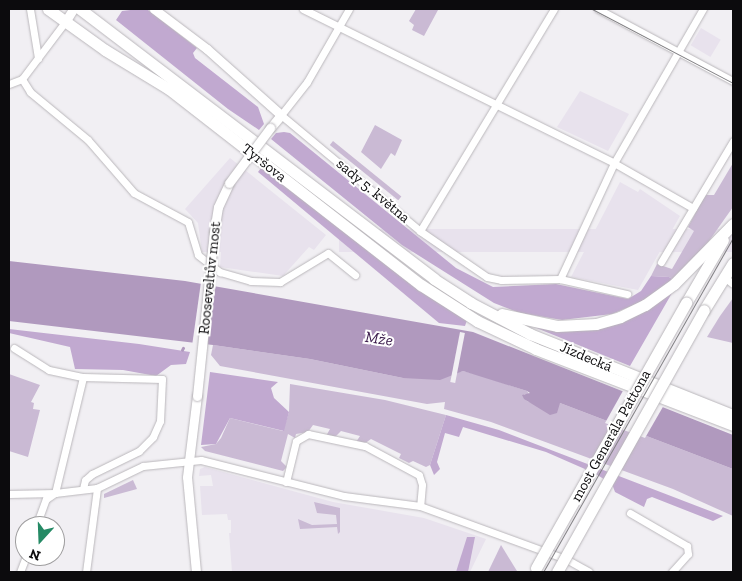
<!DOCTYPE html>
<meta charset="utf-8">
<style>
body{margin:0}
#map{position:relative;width:742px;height:581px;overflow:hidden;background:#f1eff3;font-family:"Zilla Slab",serif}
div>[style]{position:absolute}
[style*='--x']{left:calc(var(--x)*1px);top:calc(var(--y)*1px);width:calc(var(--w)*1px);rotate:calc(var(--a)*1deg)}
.built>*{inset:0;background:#e8e2ed;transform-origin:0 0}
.green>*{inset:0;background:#cabad4;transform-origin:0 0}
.forest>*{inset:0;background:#c1a9d0}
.water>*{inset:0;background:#b099be}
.pier>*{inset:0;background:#f1eff3;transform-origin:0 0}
.stream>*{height:2.5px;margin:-1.25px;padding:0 1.25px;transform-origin:1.25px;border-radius:1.25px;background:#b099be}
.roads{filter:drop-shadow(0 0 1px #bab7bb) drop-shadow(0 0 1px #bab7bb)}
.minor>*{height:7px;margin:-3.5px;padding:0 3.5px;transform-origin:3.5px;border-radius:3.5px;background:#fff}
.tertiary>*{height:9px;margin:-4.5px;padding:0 4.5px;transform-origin:4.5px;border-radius:4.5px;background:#fff}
.primary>*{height:11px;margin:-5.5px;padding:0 5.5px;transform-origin:5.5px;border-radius:5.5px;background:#fff}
.tram>*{height:1px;margin:-0.5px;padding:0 0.5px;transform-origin:0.5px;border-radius:0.5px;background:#818083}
.bridges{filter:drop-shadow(0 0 1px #bab7bb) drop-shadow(0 0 1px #bab7bb)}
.tertiary-bridge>*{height:9px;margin:-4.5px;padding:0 4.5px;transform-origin:4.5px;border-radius:4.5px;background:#fff}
.primary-bridge>*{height:11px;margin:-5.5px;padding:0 5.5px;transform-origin:5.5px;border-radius:5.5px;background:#fff}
span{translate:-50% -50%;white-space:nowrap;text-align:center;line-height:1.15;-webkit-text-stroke:4px #fff;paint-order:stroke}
.street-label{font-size:15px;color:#0c0b0d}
.water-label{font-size:16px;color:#391a4a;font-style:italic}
.frame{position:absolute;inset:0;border:10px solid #0c0b0d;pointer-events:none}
.north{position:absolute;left:15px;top:516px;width:50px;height:50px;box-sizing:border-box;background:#fff;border:1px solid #9e9d9e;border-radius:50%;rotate:200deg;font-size:14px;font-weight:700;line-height:20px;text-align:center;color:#0c0b0d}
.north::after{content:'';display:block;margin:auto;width:18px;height:22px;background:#258a65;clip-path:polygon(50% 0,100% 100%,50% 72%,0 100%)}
</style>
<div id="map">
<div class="built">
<i style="left:701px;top:28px;width:23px;height:20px;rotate:31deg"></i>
<i style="clip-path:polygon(580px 91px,629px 114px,608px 151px,557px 127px)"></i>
<i style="clip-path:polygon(230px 158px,326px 235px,314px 250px,309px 247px,283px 276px,220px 267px,221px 252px,202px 252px,198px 223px,185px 209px)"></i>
<i style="clip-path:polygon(620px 182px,638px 192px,640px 189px,680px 216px,638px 290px,571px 277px)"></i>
<i style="left:733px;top:229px;width:23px;height:394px;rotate:90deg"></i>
<i style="clip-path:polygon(205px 467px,333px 502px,424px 518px,486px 539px,470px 572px,232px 572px,229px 533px,231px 533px,231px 520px,228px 520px,227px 514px,202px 515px,200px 486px,213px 486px,211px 475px,199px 476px,200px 469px)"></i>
</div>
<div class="green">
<i style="clip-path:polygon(416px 9px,438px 10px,424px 36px,412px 30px,414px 25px,409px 21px)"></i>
<i style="clip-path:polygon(375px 125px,402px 140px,395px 156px,391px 153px,381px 169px,361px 152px)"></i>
<i style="left:333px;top:141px;width:88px;height:5px;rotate:39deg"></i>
<i style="clip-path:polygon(733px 163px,733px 207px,709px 241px,674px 280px,669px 277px,651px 276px,657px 264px,672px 269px,694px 231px,688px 227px,705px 195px,714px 195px)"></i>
<i style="clip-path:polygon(733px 298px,733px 343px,707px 337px,720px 316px)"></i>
<i style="clip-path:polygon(213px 345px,310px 359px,403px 378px,437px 378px,463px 371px,479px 375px,527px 391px,529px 394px,524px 394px,527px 401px,544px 408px,560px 403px,733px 469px,733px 516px,673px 489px,491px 422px,444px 409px,445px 402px,427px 404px,220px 366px,211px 355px)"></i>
<i style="clip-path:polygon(9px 374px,40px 385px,31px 402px,34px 403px,33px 409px,40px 410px,28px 457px,9px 451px)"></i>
<i style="clip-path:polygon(290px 384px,385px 400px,446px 415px,430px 465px,426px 467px,413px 461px,409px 463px,399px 458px,401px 454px,371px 439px,364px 444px,356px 442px,360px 436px,341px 431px,335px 437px,326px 436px,330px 429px,313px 425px,308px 432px,296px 434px,295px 438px,288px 434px,281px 461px,287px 467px,283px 471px,205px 451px,201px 447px,216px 444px,221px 438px,230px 418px,283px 431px,289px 412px)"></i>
<i style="clip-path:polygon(133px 480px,137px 489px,104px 498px,104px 494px)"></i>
<i style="clip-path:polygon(314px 502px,340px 508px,340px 532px,338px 534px,337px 527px,300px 529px,298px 519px,312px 525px,337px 524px,336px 515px,317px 513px)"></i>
<i style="clip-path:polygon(501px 545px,517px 571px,515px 572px,488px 572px)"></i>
</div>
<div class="forest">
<i style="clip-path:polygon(139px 9px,148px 10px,197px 48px,193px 53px,195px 58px,258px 107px,264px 124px,259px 130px,228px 109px,116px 20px,122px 11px)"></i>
<i style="clip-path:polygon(284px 132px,290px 133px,456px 268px,493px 287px,556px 284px,628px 299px,641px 291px,651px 276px,669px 277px,674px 280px,639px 303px,612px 314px,562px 320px,520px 313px,494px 303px,402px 245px,271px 139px,276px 133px)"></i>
<i style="clip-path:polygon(264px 164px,467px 320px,465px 326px,439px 323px,258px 172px)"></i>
<i style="clip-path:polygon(672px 293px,630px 366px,534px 327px,560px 330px,650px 308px)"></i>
<i style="clip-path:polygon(9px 329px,139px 344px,190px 352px,186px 364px,171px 365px,156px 376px,123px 370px,75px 369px,70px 347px,9px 333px)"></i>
<i style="clip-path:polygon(210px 372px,278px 382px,271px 388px,274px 398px,289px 412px,284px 431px,230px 418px,216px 444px,201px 445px)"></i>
<i style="clip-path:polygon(446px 415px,499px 430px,723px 516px,713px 521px,652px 497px,647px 499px,644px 507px,615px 492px,612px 484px,594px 473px,546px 452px,463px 427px,459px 437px,445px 433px,437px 462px,440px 469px,434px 475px,430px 465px)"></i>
<i style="clip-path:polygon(467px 537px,475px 537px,468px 572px,456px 572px)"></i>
</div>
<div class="water">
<i style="clip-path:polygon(9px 261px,185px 281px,473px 332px,733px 435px,733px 469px,560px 403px,557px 413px,550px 415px,524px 399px,522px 395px,530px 393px,527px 391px,463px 371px,440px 380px,403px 378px,310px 359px,213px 345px,9px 321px)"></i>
</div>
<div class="pier">
<i style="left:201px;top:282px;width:15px;height:64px;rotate:8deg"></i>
<i style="left:460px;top:332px;width:5px;height:51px;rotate:11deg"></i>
<i style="clip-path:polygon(624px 389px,664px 405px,645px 438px,605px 423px)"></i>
</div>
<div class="stream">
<i style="--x:182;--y:350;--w:2;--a:-63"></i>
</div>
<div class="roads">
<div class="minor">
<i style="--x:30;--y:9;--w:50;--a:80.7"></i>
<i style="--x:303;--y:9;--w:347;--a:26.3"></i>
<i style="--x:614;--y:163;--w:91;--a:29.7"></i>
<i style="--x:349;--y:9;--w:84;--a:119.9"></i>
<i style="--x:307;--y:82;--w:42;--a:128.2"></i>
<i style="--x:281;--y:115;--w:181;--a:39.8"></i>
<i style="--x:420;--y:231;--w:81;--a:34.5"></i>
<i style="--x:487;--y:277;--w:14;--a:12"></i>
<i style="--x:501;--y:280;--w:59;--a:-1"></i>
<i style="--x:560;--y:279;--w:69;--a:12.6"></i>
<i style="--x:598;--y:9;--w:153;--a:28.1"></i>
<i style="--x:22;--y:79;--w:15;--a:58"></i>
<i style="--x:30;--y:92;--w:75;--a:39.6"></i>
<i style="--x:88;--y:140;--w:70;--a:49"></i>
<i style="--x:134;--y:193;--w:61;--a:28.2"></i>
<i style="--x:188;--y:222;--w:34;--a:73"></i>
<i style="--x:198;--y:255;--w:28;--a:38"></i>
<i style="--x:220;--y:272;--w:32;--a:16"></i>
<i style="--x:251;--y:281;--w:29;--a:2"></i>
<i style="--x:280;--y:282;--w:56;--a:-31.1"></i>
<i style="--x:328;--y:253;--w:35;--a:39"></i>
<i style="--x:22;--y:79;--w:71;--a:-53"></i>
<i style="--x:9;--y:84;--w:14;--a:-21"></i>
<i style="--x:420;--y:231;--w:259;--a:-58.9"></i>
<i style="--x:661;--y:262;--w:141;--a:-59.2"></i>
<i style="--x:724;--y:277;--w:11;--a:38"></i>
<i style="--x:560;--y:279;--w:128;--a:-65"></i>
<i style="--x:614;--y:163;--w:178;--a:-60"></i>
<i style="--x:14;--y:348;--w:41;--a:32.2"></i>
<i style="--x:49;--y:370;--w:35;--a:12"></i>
<i style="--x:83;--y:377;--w:79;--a:1.5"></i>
<i style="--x:162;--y:379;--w:42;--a:92.7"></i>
<i style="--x:160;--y:421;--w:17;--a:114"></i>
<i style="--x:153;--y:437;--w:20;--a:135"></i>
<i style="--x:139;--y:451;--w:52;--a:153.9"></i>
<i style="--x:92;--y:474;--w:9;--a:139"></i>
<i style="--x:85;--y:480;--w:9;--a:103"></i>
<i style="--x:286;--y:482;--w:42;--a:-76.3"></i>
<i style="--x:296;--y:441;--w:14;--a:-30"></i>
<i style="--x:308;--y:434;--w:58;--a:11.9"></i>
<i style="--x:365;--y:446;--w:61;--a:28.2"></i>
<i style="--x:419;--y:475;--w:10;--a:73"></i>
<i style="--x:422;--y:485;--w:21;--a:95"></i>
<i style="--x:9;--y:494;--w:46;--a:-1.2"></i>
<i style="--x:55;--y:493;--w:119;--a:-76.4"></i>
<i style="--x:630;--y:513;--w:66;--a:30.1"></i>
<i style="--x:687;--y:546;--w:8;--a:83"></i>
<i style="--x:688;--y:554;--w:24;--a:132"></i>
<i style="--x:36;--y:526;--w:29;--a:-70"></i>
<i style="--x:46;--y:499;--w:11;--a:-34"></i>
<i style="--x:55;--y:493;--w:42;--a:-6.8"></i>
<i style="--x:97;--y:488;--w:51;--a:-25.6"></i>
<i style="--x:143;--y:466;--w:58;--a:-5.9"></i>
<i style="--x:201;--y:460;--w:147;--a:14.1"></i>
<i style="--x:344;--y:496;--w:77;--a:7.5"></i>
<i style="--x:420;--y:506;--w:155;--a:20"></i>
<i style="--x:566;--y:559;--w:26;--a:29"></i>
<i style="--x:20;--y:572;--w:17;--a:-69"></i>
<i style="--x:86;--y:572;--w:85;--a:-82.5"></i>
</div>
<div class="tertiary">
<i style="--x:154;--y:9;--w:66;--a:37"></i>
<i style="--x:207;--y:49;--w:99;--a:41.7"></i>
<i style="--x:281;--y:115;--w:17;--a:130"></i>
<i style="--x:65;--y:22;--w:15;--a:-58"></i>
<i style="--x:214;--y:232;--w:25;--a:-81"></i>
<i style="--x:218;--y:207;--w:26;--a:-65"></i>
<i style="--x:196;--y:572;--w:95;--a:-95.4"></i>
<i style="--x:187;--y:477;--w:82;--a:-83"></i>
</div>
<div class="primary">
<i style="--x:48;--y:9;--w:70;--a:35.7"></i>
<i style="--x:105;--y:50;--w:75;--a:31.4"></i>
<i style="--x:169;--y:89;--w:319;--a:37.9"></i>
<i style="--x:421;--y:285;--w:67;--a:32.7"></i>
<i style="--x:477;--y:321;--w:65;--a:25.4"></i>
<i style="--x:536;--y:349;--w:211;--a:21.1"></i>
<i style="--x:80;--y:9;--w:445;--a:37.3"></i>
<i style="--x:434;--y:279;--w:44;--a:33"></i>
<i style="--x:471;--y:303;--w:67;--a:27.7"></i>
<i style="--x:530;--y:334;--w:219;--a:21.8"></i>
<i style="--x:686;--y:303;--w:73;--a:-59.6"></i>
<i style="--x:704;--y:310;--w:55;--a:-58.3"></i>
<i style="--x:502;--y:314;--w:56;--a:12.3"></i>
<i style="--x:557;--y:326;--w:39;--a:-3"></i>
<i style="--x:596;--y:324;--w:25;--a:-16"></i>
<i style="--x:620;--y:317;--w:28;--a:-26"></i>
<i style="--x:645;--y:305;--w:36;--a:-36"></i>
<i style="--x:674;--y:284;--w:84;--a:-45.5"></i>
</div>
</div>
<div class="tram">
<i style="--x:592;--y:9;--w:159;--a:27.7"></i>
<i style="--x:543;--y:572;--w:385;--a:-60.4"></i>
</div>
<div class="bridges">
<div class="tertiary-bridge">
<i style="--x:229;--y:183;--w:69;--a:-53.3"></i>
<i style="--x:197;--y:396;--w:165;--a:-84.1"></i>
</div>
<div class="primary-bridge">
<i style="--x:536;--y:568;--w:305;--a:-60.5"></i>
<i style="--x:557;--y:572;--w:300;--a:-60.7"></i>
</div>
</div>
<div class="street-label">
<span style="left:264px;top:163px;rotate:38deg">Tyršova</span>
<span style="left:373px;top:191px;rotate:40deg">sady 5. května</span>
<span style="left:210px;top:278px;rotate:-84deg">Rooseveltův most</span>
<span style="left:586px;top:357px;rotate:23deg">Jízdecká</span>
<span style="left:611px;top:436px;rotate:-61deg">most Generála Pattona</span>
</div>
<div class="water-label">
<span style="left:379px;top:339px;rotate:8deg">Mže</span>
</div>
<div class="frame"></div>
<div class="north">N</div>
</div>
